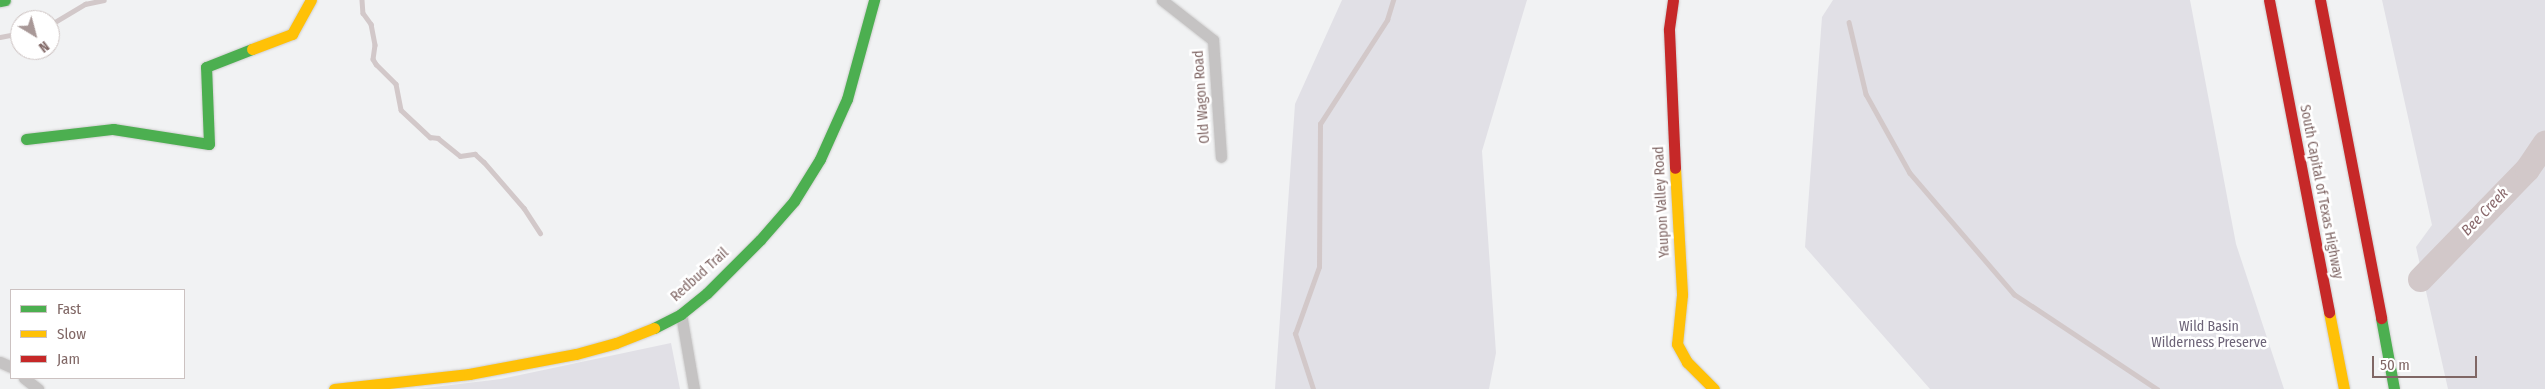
<!DOCTYPE html>
<style>
body{margin:0}
#map{position:relative;width:2545px;height:389px;overflow:hidden;background:#f1f2f3;font-family:"Fira Sans Condensed",sans-serif}
div>[style]{position:absolute}
[style*='--x']{left:calc(var(--x)*1px);top:calc(var(--y)*1px);width:calc(var(--w)*1px);rotate:calc(var(--a)*1deg)}
.green>*{inset:0;background:#e1e0e6}
.stream>*{height:4.5px;margin:-2.25px;padding:0 2.25px;transform-origin:2.25px;border-radius:2.25px;background:#d2c8c9}
.river>*{height:25px;margin:-12.5px;padding:0 12.5px;transform-origin:12.5px;border-radius:12.5px;background:#d2c8c9}
.roads{filter:drop-shadow(0 0 1px #cfcece) drop-shadow(0 0 1px #cfcece)}
.street>*{height:11px;margin:-5.5px;padding:0 5.5px;transform-origin:5.5px;border-radius:5.5px;background:#c5c3c3}
.fast>*{height:11px;margin:-5.5px;padding:0 5.5px;transform-origin:5.5px;border-radius:5.5px;background:#4caf50}
.slow>*{height:11px;margin:-5.5px;padding:0 5.5px;transform-origin:5.5px;border-radius:5.5px;background:#ffc107}
.jam>*{height:11px;margin:-5.5px;padding:0 5.5px;transform-origin:5.5px;border-radius:5.5px;background:#c62828}
span{translate:-50% -50%;white-space:nowrap;text-align:center;line-height:1.15;-webkit-text-stroke:5px #fff;paint-order:stroke}
.street-label{font-size:14px;color:#806765}
.park-label{font-size:14px;color:#6c6377}
.water-label{font-size:15px;color:#8a6a6d;font-style:italic}
.legend{position:absolute;left:10px;top:289px;width:175px;height:90px;box-sizing:border-box;background:#fff;border:1px solid #ccc2c1;margin:0;padding:6px 9px;list-style:none;font-size:15px;color:#806765}
.legend li{display:flex;align-items:center;gap:10px;height:25px}
.legend b{width:25px;border:1px solid #ccc2c1}
.north{position:absolute;left:10px;top:10px;width:50px;height:50px;box-sizing:border-box;background:#fff;border:1px solid #ccc2c1;border-radius:50%;rotate:143deg;font-size:14px;font-weight:700;line-height:20px;text-align:center;color:#806765}
.north::after{content:'';display:block;margin:auto;width:18px;height:22px;background:#a89897;clip-path:polygon(50% 0,100% 100%,50% 72%,0 100%)}
.scale{position:absolute;left:2372px;top:356px;width:105px;height:22px;box-sizing:border-box;border:2px solid #806765;border-top:0;padding-left:6px;font-size:15px;line-height:18px;white-space:nowrap;color:#806765;-webkit-text-stroke:4px #fff;paint-order:stroke}
</style>
<div id="map">
<div class="green">
<i style="clip-path:polygon(1342px 0,1527px 0,1482px 151px,1496px 353px,1489px 389px,1275px 389px,1295px 104px)"></i>
<i style="clip-path:polygon(1833px 0,2190px 0,2236px 244px,2284px 389px,1930px 389px,1805px 247px,1822px 17px)"></i>
<i style="clip-path:polygon(2382px 0,2545px 0,2545px 389px,2448px 389px,2416px 247px,2432px 225px)"></i>
<i style="clip-path:polygon(671px 343px,680px 389px,418px 389px,501px 379px)"></i>
</div>
<div class="stream">
<i style="--x:362;--y:0;--w:13;--a:86"></i>
<i style="--x:363;--y:13;--w:14;--a:54"></i>
<i style="--x:371;--y:24;--w:21;--a:79"></i>
<i style="--x:375;--y:45;--w:14;--a:98"></i>
<i style="--x:373;--y:59;--w:6;--a:59"></i>
<i style="--x:376;--y:64;--w:28;--a:45"></i>
<i style="--x:396;--y:84;--w:26;--a:79"></i>
<i style="--x:401;--y:110;--w:40;--a:43"></i>
<i style="--x:430;--y:137;--w:8;--a:7"></i>
<i style="--x:438;--y:138;--w:28;--a:39"></i>
<i style="--x:460;--y:156;--w:15;--a:-8"></i>
<i style="--x:475;--y:154;--w:12;--a:42"></i>
<i style="--x:484;--y:162;--w:61;--a:49"></i>
<i style="--x:524;--y:208;--w:30;--a:57"></i>
<i style="--x:1849;--y:22;--w:74;--a:76.7"></i>
<i style="--x:1866;--y:94;--w:90;--a:60.9"></i>
<i style="--x:1910;--y:173;--w:160;--a:49.3"></i>
<i style="--x:2014;--y:294;--w:172;--a:33.6"></i>
<i style="--x:50;--y:25;--w:41;--a:-31"></i>
<i style="--x:85;--y:4;--w:19;--a:-12"></i>
<i style="--x:0;--y:37;--w:20;--a:-11"></i>
<i style="--x:1313;--y:389;--w:58;--a:-108.1"></i>
<i style="--x:1295;--y:334;--w:71;--a:-70.3"></i>
<i style="--x:1319;--y:267;--w:143;--a:-89.6"></i>
<i style="--x:1320;--y:124;--w:124;--a:-57.2"></i>
<i style="--x:1387;--y:20;--w:21;--a:-73"></i>
</div>
<div class="river">
<i style="--x:2420;--y:279;--w:153;--a:-45.8"></i>
<i style="--x:2527;--y:169;--w:32;--a:-56"></i>
</div>
<div class="roads">
<div class="street">
<i style="--x:1162;--y:0;--w:65;--a:38.1"></i>
<i style="--x:1213;--y:40;--w:117;--a:86.1"></i>
<i style="--x:681;--y:314;--w:76;--a:80.2"></i>
<i style="--x:0;--y:362;--w:12;--a:24"></i>
<i style="--x:24;--y:378;--w:18;--a:38"></i>
</div>
<div class="fast">
<i style="--x:0;--y:1;--w:5;--a:-11"></i>
<i style="--x:26;--y:139;--w:88;--a:-6.6"></i>
<i style="--x:113;--y:129;--w:97;--a:8.9"></i>
<i style="--x:209;--y:144;--w:77;--a:-92.2"></i>
<i style="--x:206;--y:67;--w:49;--a:-21.4"></i>
<i style="--x:2381;--y:318;--w:72;--a:79.6"></i>
<i style="--x:654;--y:328;--w:30;--a:-27"></i>
<i style="--x:681;--y:314;--w:33;--a:-39"></i>
<i style="--x:707;--y:293;--w:75;--a:-45"></i>
<i style="--x:760;--y:240;--w:52;--a:-48.9"></i>
<i style="--x:794;--y:201;--w:49;--a:-58.2"></i>
<i style="--x:820;--y:159;--w:66;--a:-65.8"></i>
<i style="--x:847;--y:99;--w:103;--a:-74.7"></i>
</div>
<div class="slow">
<i style="--x:252;--y:49;--w:43;--a:-20.6"></i>
<i style="--x:292;--y:34;--w:39;--a:-61"></i>
<i style="--x:1675;--y:168;--w:127;--a:86.8"></i>
<i style="--x:1682;--y:295;--w:49;--a:95.8"></i>
<i style="--x:1677;--y:344;--w:21;--a:61"></i>
<i style="--x:1687;--y:362;--w:38;--a:45"></i>
<i style="--x:2329;--y:312;--w:78;--a:79"></i>
<i style="--x:334;--y:389;--w:136;--a:-6.3"></i>
<i style="--x:469;--y:374;--w:109;--a:-10.6"></i>
<i style="--x:576;--y:354;--w:41;--a:-15.4"></i>
<i style="--x:616;--y:343;--w:41;--a:-21.5"></i>
</div>
<div class="jam">
<i style="--x:1673;--y:0;--w:30;--a:98"></i>
<i style="--x:1669;--y:30;--w:138;--a:87.5"></i>
<i style="--x:2269;--y:0;--w:318;--a:79.1"></i>
<i style="--x:2320;--y:0;--w:324;--a:79.1"></i>
</div>
</div>
<div class="street-label">
<span style="left:1202px;top:97px;rotate:-94deg">Old Wagon Road</span>
<span style="left:2321px;top:192px;rotate:79deg">South Capital of Texas Highway</span>
<span style="left:1662px;top:202px;rotate:-93deg">Yaupon Valley Road</span>
<span style="left:700px;top:275px;rotate:-42deg">Redbud Trail</span>
</div>
<div class="park-label">
<span style="left:2209px;top:335px">Wild Basin<br>Wilderness Preserve</span>
</div>
<div class="water-label">
<span style="left:2485px;top:212px;rotate:-46deg">Bee Creek</span>
</div>
<ul class="legend">
<li><b style="height:6px;background:#4caf50"></b>Fast</li>
<li><b style="height:6px;background:#ffc107"></b>Slow</li>
<li><b style="height:6px;background:#c62828"></b>Jam</li>
</ul>
<div class="north">N</div>
<div class="scale">50 m</div>
</div>
